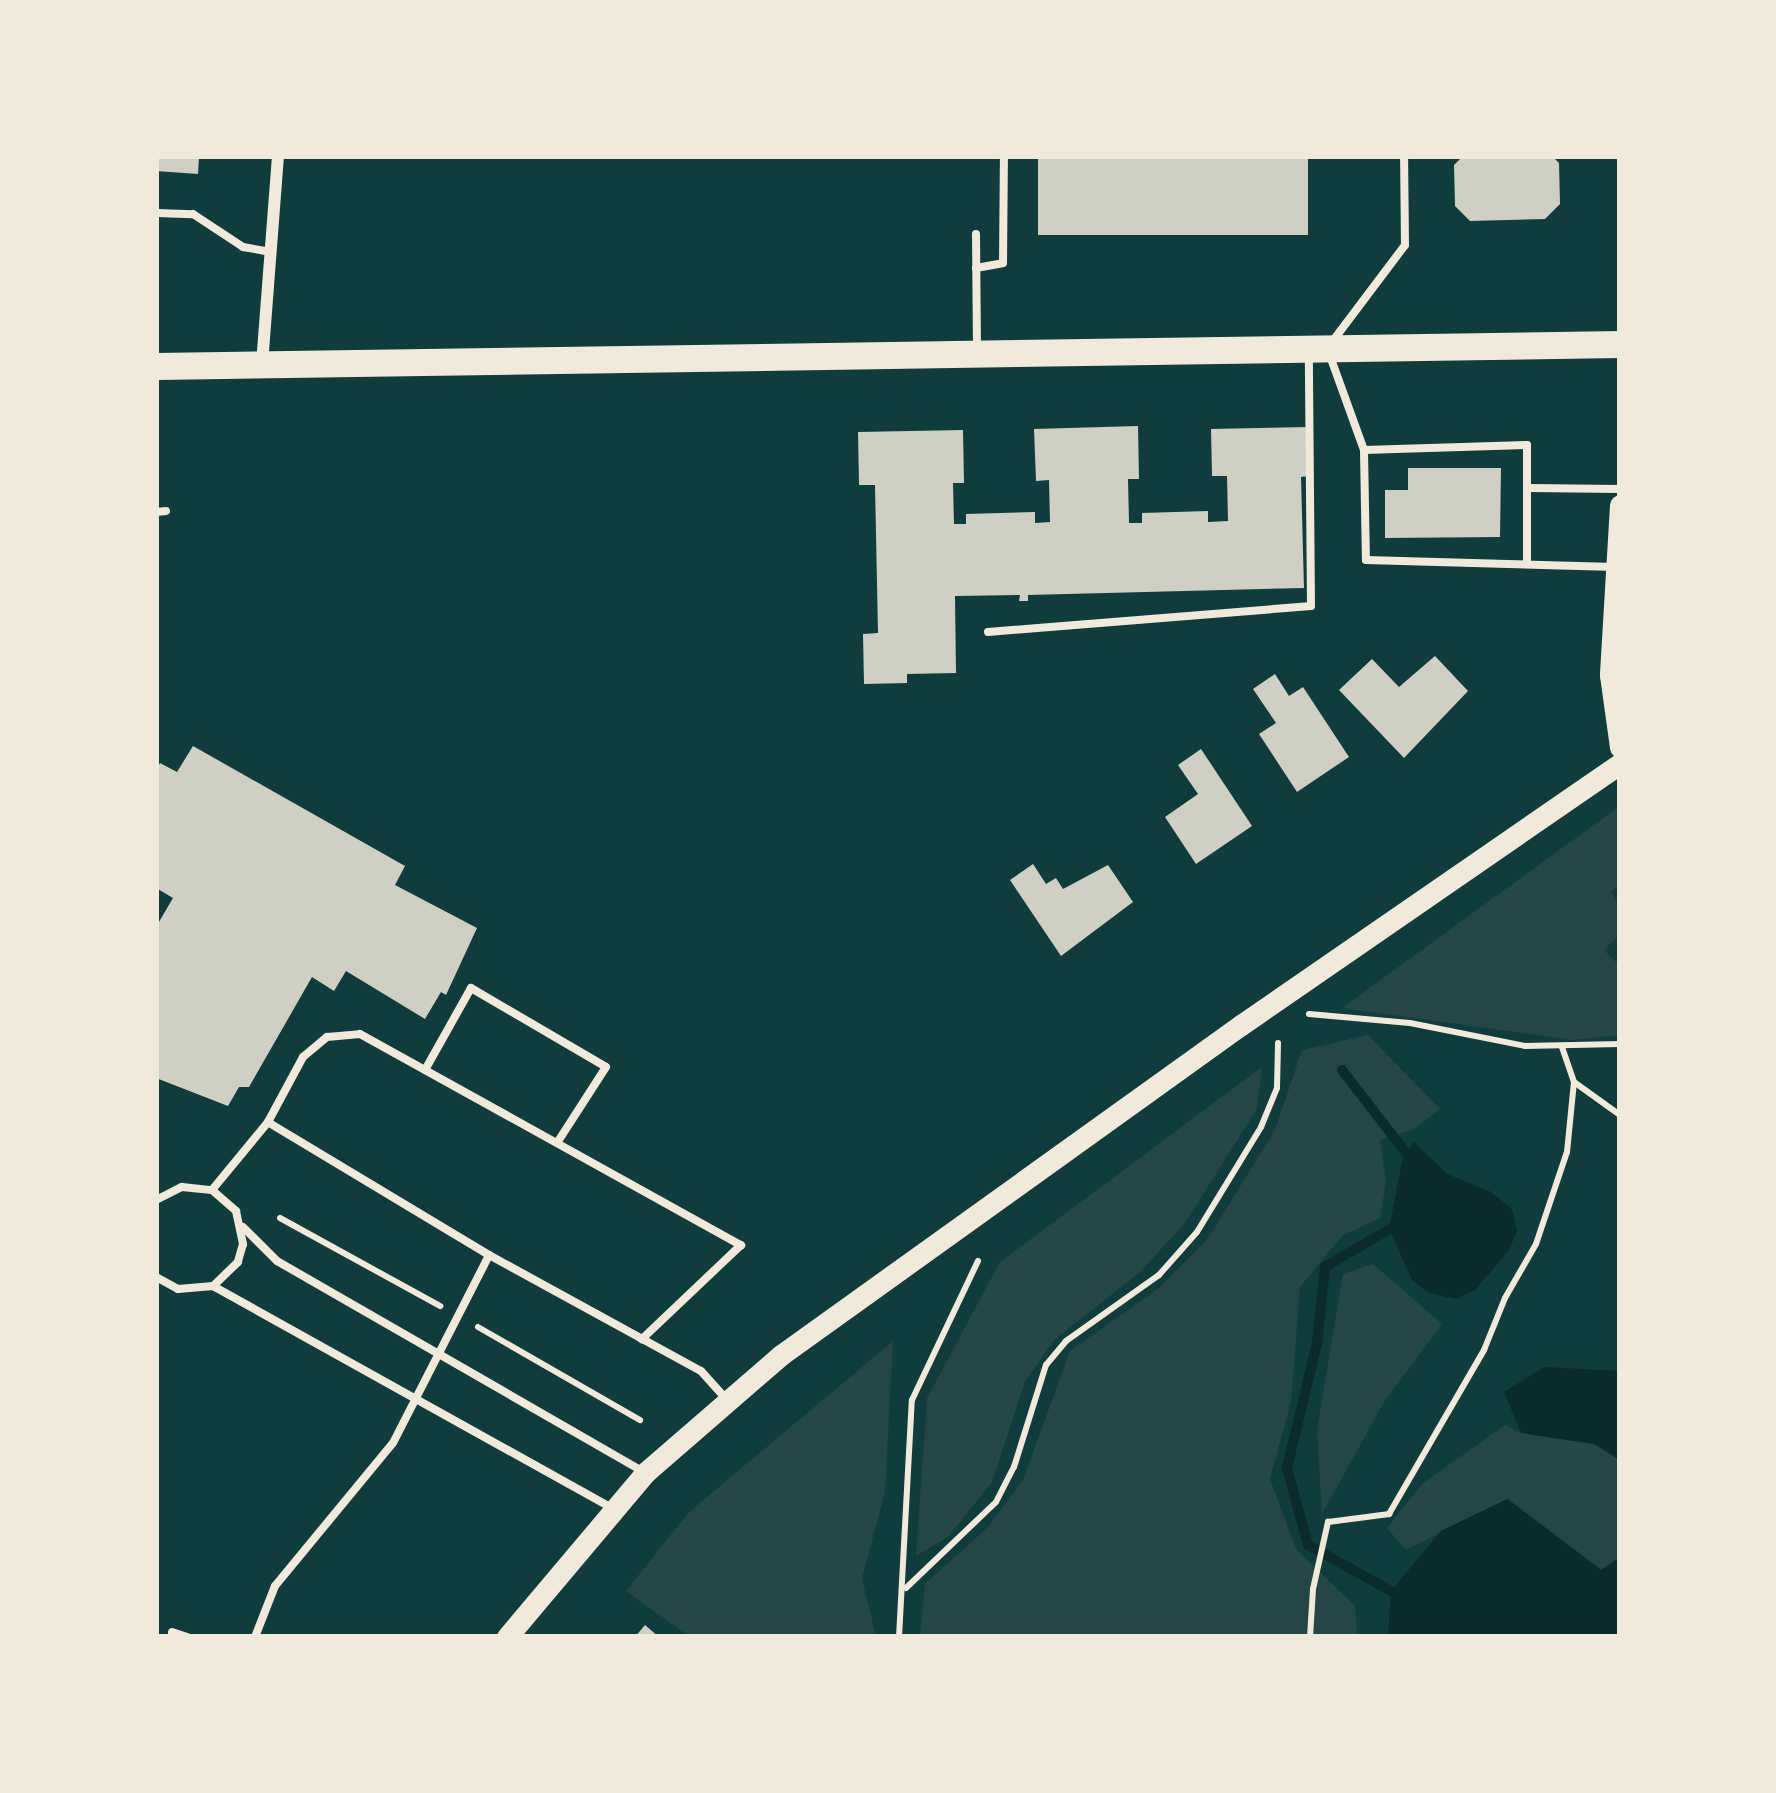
<!DOCTYPE html>
<style>
body{margin:0}
#map{position:relative;width:1776px;height:1793px;overflow:hidden;background:#0f3d3e;font-family:"Work Sans",sans-serif}
div>[style]{position:absolute}
[style*='--x']{left:calc(var(--x)*1px);top:calc(var(--y)*1px);width:calc(var(--w)*1px);rotate:calc(var(--a)*1deg)}
.green>*{inset:0;background:#244646}
.water>*{inset:0;background:#0a2a2b}
.stream>*{height:10px;margin:-5px;padding:0 5px;transform-origin:5px;border-radius:5px;background:#0a2a2b}
.building>*{inset:0;background:#cfcfc3;transform-origin:0 0}
.path>*{height:6px;margin:-3px;padding:0 3px;transform-origin:3px;border-radius:3px;background:#f1e9da}
.service>*{height:8px;margin:-4px;padding:0 4px;transform-origin:4px;border-radius:4px;background:#f1e9da}
.minor>*{height:12px;margin:-6px;padding:0 6px;transform-origin:6px;border-radius:6px;background:#f1e9da}
.tertiary>*{height:21px;margin:-10.5px;padding:0 10.5px;transform-origin:10.5px;border-radius:10.5px;background:#f1e9da}
.trunk>*{height:27px;margin:-13.5px;padding:0 13.5px;transform-origin:13.5px;border-radius:13.5px;background:#f1e9da}
span{translate:-50% -50%;white-space:nowrap;text-align:center;line-height:1.15;-webkit-text-stroke:12px #f1e9da;paint-order:stroke}
.frame{position:absolute;inset:0;border:159px solid #f1e9da;pointer-events:none}
</style>
<div id="map">
<div class="green">
<i style="clip-path:polygon(1620px 806px,1620px 884px,1611px 892px,1620px 908px,1620px 934px,1604px 950px,1620px 966px,1620px 1035px,1573px 1040px,1342px 1008px)"></i>
<i style="clip-path:polygon(1368px 1035px,1440px 1109px,1412px 1130px,1380px 1140px,1386px 1181px,1380px 1218px,1343px 1235px,1300px 1287px,1291px 1401px,1270px 1479px,1296px 1549px,1355px 1606px,1357px 1637px,920px 1637px,925px 1584px,987px 1528px,1023px 1480px,1070px 1351px,1159px 1288px,1207px 1240px,1275px 1130px,1302px 1050px)"></i>
<i style="clip-path:polygon(1262px 1067px,1257px 1109px,1185px 1223px,1140px 1272px,1054px 1340px,1025px 1382px,992px 1482px,948px 1537px,916px 1556px,927px 1398px,1000px 1262px)"></i>
<i style="clip-path:polygon(1373px 1264px,1442px 1324px,1384px 1402px,1322px 1514px,1317px 1431px,1343px 1274px)"></i>
<i style="clip-path:polygon(893px 1341px,885px 1492px,862px 1578px,876px 1637px,690px 1637px,626px 1591px,688px 1513px)"></i>
<i style="clip-path:polygon(1505px 1425px,1521px 1433px,1594px 1444px,1620px 1460px,1620px 1557px,1602px 1570px,1508px 1499px,1406px 1550px,1387px 1528px,1422px 1484px)"></i>
</div>
<div class="water">
<i style="clip-path:polygon(1414px 1142px,1447px 1174px,1491px 1192px,1512px 1209px,1517px 1231px,1509px 1250px,1475px 1290px,1456px 1299px,1429px 1293px,1412px 1280px,1389px 1229px,1402px 1161px)"></i>
<i style="clip-path:polygon(1544px 1367px,1620px 1371px,1620px 1460px,1594px 1444px,1521px 1433px,1504px 1392px)"></i>
<i style="clip-path:polygon(1507px 1499px,1601px 1570px,1620px 1557px,1620px 1637px,1388px 1637px,1391px 1591px,1441px 1531px)"></i>
</div>
<div class="stream">
<i style="--x:1342;--y:1070;--w:116;--a:52.3"></i>
<i style="--x:1391;--y:1591;--w:95;--a:-151"></i>
<i style="--x:1308;--y:1545;--w:80;--a:-105.3"></i>
<i style="--x:1287;--y:1468;--w:129;--a:-76.5"></i>
<i style="--x:1317;--y:1343;--w:76;--a:-84"></i>
<i style="--x:1325;--y:1267;--w:87;--a:-30.4"></i>
</div>
<div class="building">
<i style="clip-path:polygon(156px 156px,199px 156px,198px 174px,156px 171px)"></i>
<i style="left:1038px;top:156px;width:270px;height:79px"></i>
<i style="clip-path:polygon(1463px 156px,1552px 156px,1559px 163px,1560px 204px,1545px 219px,1470px 221px,1455px 206px,1454px 165px)"></i>
<i style="clip-path:polygon(1138px 426px,1139px 479px,1128px 479px,1129px 523px,1142px 523px,1142px 513px,1208px 511px,1208px 522px,1228px 521px,1227px 476px,1212px 476px,1211px 429px,1308px 427px,1309px 476px,1301px 477px,1304px 588px,1028px 595px,1028px 601px,1019px 601px,1020px 595px,955px 596px,956px 673px,907px 674px,907px 683px,864px 684px,863px 634px,878px 633px,875px 485px,859px 485px,858px 432px,963px 430px,964px 483px,953px 483px,954px 524px,966px 524px,966px 514px,1035px 512px,1035px 523px,1050px 522px,1049px 480px,1036px 481px,1034px 429px)"></i>
<i style="clip-path:polygon(1408px 468px,1501px 468px,1500px 537px,1385px 538px,1385px 490px,1408px 490px)"></i>
<i style="clip-path:polygon(1435px 656px,1468px 691px,1404px 758px,1339px 690px,1372px 659px,1399px 687px)"></i>
<i style="clip-path:polygon(1275px 674px,1289px 696px,1303px 687px,1349px 757px,1297px 792px,1259px 734px,1276px 723px,1253px 689px)"></i>
<i style="clip-path:polygon(193px 746px,405px 866px,395px 885px,477px 928px,446px 995px,441px 992px,425px 1019px,346px 971px,334px 991px,312px 977px,249px 1087px,239px 1087px,228px 1106px,156px 1078px,156px 927px,173px 898px,156px 888px,156px 770px,160px 763px,177px 772px)"></i>
<i style="clip-path:polygon(1201px 749px,1252px 826px,1196px 864px,1165px 817px,1198px 794px,1178px 765px)"></i>
<i style="clip-path:polygon(1033px 864px,1046px 884px,1056px 878px,1063px 889px,1108px 865px,1133px 902px,1061px 956px,1010px 880px)"></i>
<i style="clip-path:polygon(645px 1625px,659px 1637px,635px 1637px)"></i>
</div>
<div class="path">
<i style="--x:1309;--y:1014;--w:101;--a:5.1"></i>
<i style="--x:1410;--y:1023;--w:117;--a:11.3"></i>
<i style="--x:1525;--y:1046;--w:95;--a:-1.2"></i>
<i style="--x:1574;--y:1082;--w:57;--a:35.7"></i>
<i style="--x:280;--y:1218;--w:183;--a:28.8"></i>
<i style="--x:478;--y:1327;--w:187;--a:29.9"></i>
<i style="--x:906;--y:1588;--w:124;--a:-43.7"></i>
<i style="--x:996;--y:1502;--w:39;--a:-63"></i>
<i style="--x:1014;--y:1467;--w:107;--a:-72.6"></i>
<i style="--x:1046;--y:1365;--w:31;--a:-50"></i>
<i style="--x:1066;--y:1341;--w:114;--a:-35.4"></i>
<i style="--x:1159;--y:1275;--w:57;--a:-48.5"></i>
<i style="--x:1197;--y:1232;--w:123;--a:-58.6"></i>
<i style="--x:1261;--y:1127;--w:42;--a:-67.7"></i>
<i style="--x:1277;--y:1088;--w:45;--a:-88.7"></i>
<i style="--x:899;--y:1637;--w:237;--a:-86.9"></i>
<i style="--x:912;--y:1400;--w:154;--a:-64.6"></i>
<i style="--x:1310;--y:1637;--w:48;--a:-86.4"></i>
<i style="--x:1313;--y:1589;--w:69;--a:-77.4"></i>
<i style="--x:1328;--y:1522;--w:62;--a:-7.5"></i>
<i style="--x:1389;--y:1514;--w:190;--a:-59.9"></i>
<i style="--x:1484;--y:1350;--w:56;--a:-68"></i>
<i style="--x:1505;--y:1298;--w:62;--a:-60.1"></i>
<i style="--x:1536;--y:1244;--w:97;--a:-71.4"></i>
<i style="--x:1567;--y:1152;--w:70;--a:-84.3"></i>
<i style="--x:1574;--y:1082;--w:37;--a:-109"></i>
</div>
<div class="service">
<i style="--x:156;--y:213;--w:37;--a:2"></i>
<i style="--x:193;--y:214;--w:60;--a:33.4"></i>
<i style="--x:243;--y:247;--w:27;--a:10"></i>
<i style="--x:976;--y:234;--w:112;--a:89.5"></i>
<i style="--x:976;--y:268;--w:27;--a:-10"></i>
<i style="--x:1003;--y:263;--w:107;--a:-89.5"></i>
<i style="--x:1335;--y:338;--w:116;--a:-53"></i>
<i style="--x:1405;--y:245;--w:89;--a:-90.6"></i>
<i style="--x:1330;--y:356;--w:100;--a:70.1"></i>
<i style="--x:1364;--y:450;--w:110;--a:89"></i>
<i style="--x:1366;--y:560;--w:249;--a:1.6"></i>
<i style="--x:1364;--y:450;--w:163;--a:-1.8"></i>
<i style="--x:1527;--y:445;--w:118;--a:90"></i>
<i style="--x:1527;--y:488;--w:93;--a:0.6"></i>
<i style="--x:156;--y:512;--w:10;--a:-6"></i>
<i style="--x:988;--y:632;--w:324;--a:-4.6"></i>
<i style="--x:1311;--y:606;--w:251;--a:-90.5"></i>
<i style="--x:425;--y:1070;--w:94;--a:-60.7"></i>
<i style="--x:471;--y:988;--w:156;--a:30.3"></i>
<i style="--x:606;--y:1067;--w:90;--a:122.8"></i>
<i style="--x:212;--y:1190;--w:88;--a:-50.5"></i>
<i style="--x:156;--y:1200;--w:29;--a:-27"></i>
<i style="--x:182;--y:1187;--w:30;--a:6"></i>
<i style="--x:212;--y:1190;--w:32;--a:41"></i>
<i style="--x:236;--y:1211;--w:34;--a:78"></i>
<i style="--x:243;--y:1244;--w:19;--a:106"></i>
<i style="--x:238;--y:1262;--w:35;--a:136"></i>
<i style="--x:213;--y:1286;--w:35;--a:175"></i>
<i style="--x:178;--y:1289;--w:25;--a:-151"></i>
<i style="--x:243;--y:1227;--w:48;--a:45"></i>
<i style="--x:277;--y:1261;--w:423;--a:29.9"></i>
<i style="--x:489;--y:1255;--w:258;--a:-149"></i>
<i style="--x:268;--y:1122;--w:74;--a:-61.7"></i>
<i style="--x:303;--y:1057;--w:31;--a:-40"></i>
<i style="--x:327;--y:1037;--w:33;--a:-5"></i>
<i style="--x:360;--y:1034;--w:436;--a:29"></i>
<i style="--x:741;--y:1245;--w:137;--a:136.5"></i>
<i style="--x:213;--y:1286;--w:454;--a:29.1"></i>
<i style="--x:172;--y:1632;--w:16;--a:18"></i>
<i style="--x:255;--y:1637;--w:55;--a:-68.6"></i>
<i style="--x:275;--y:1586;--w:185;--a:-50.5"></i>
<i style="--x:393;--y:1443;--w:211;--a:-62.9"></i>
<i style="--x:489;--y:1255;--w:242;--a:28.7"></i>
<i style="--x:701;--y:1371;--w:38;--a:48"></i>
</div>
<div class="minor">
<i style="--x:262;--y:364;--w:209;--a:-85.6"></i>
</div>
<div class="tertiary">
<i style="--x:1620;--y:505;--w:170;--a:93.4"></i>
<i style="--x:1610;--y:675;--w:73;--a:82.1"></i>
<i style="--x:507;--y:1637;--w:216;--a:-49.9"></i>
<i style="--x:646;--y:1472;--w:179;--a:-40.9"></i>
<i style="--x:781;--y:1355;--w:566;--a:-35.66"></i>
<i style="--x:1241;--y:1025;--w:460;--a:-34.6"></i>
</div>
<div class="trunk">
<i style="--x:156;--y:366;--w:1464;--a:-0.86"></i>
</div>
<div class="frame"></div>
</div>
